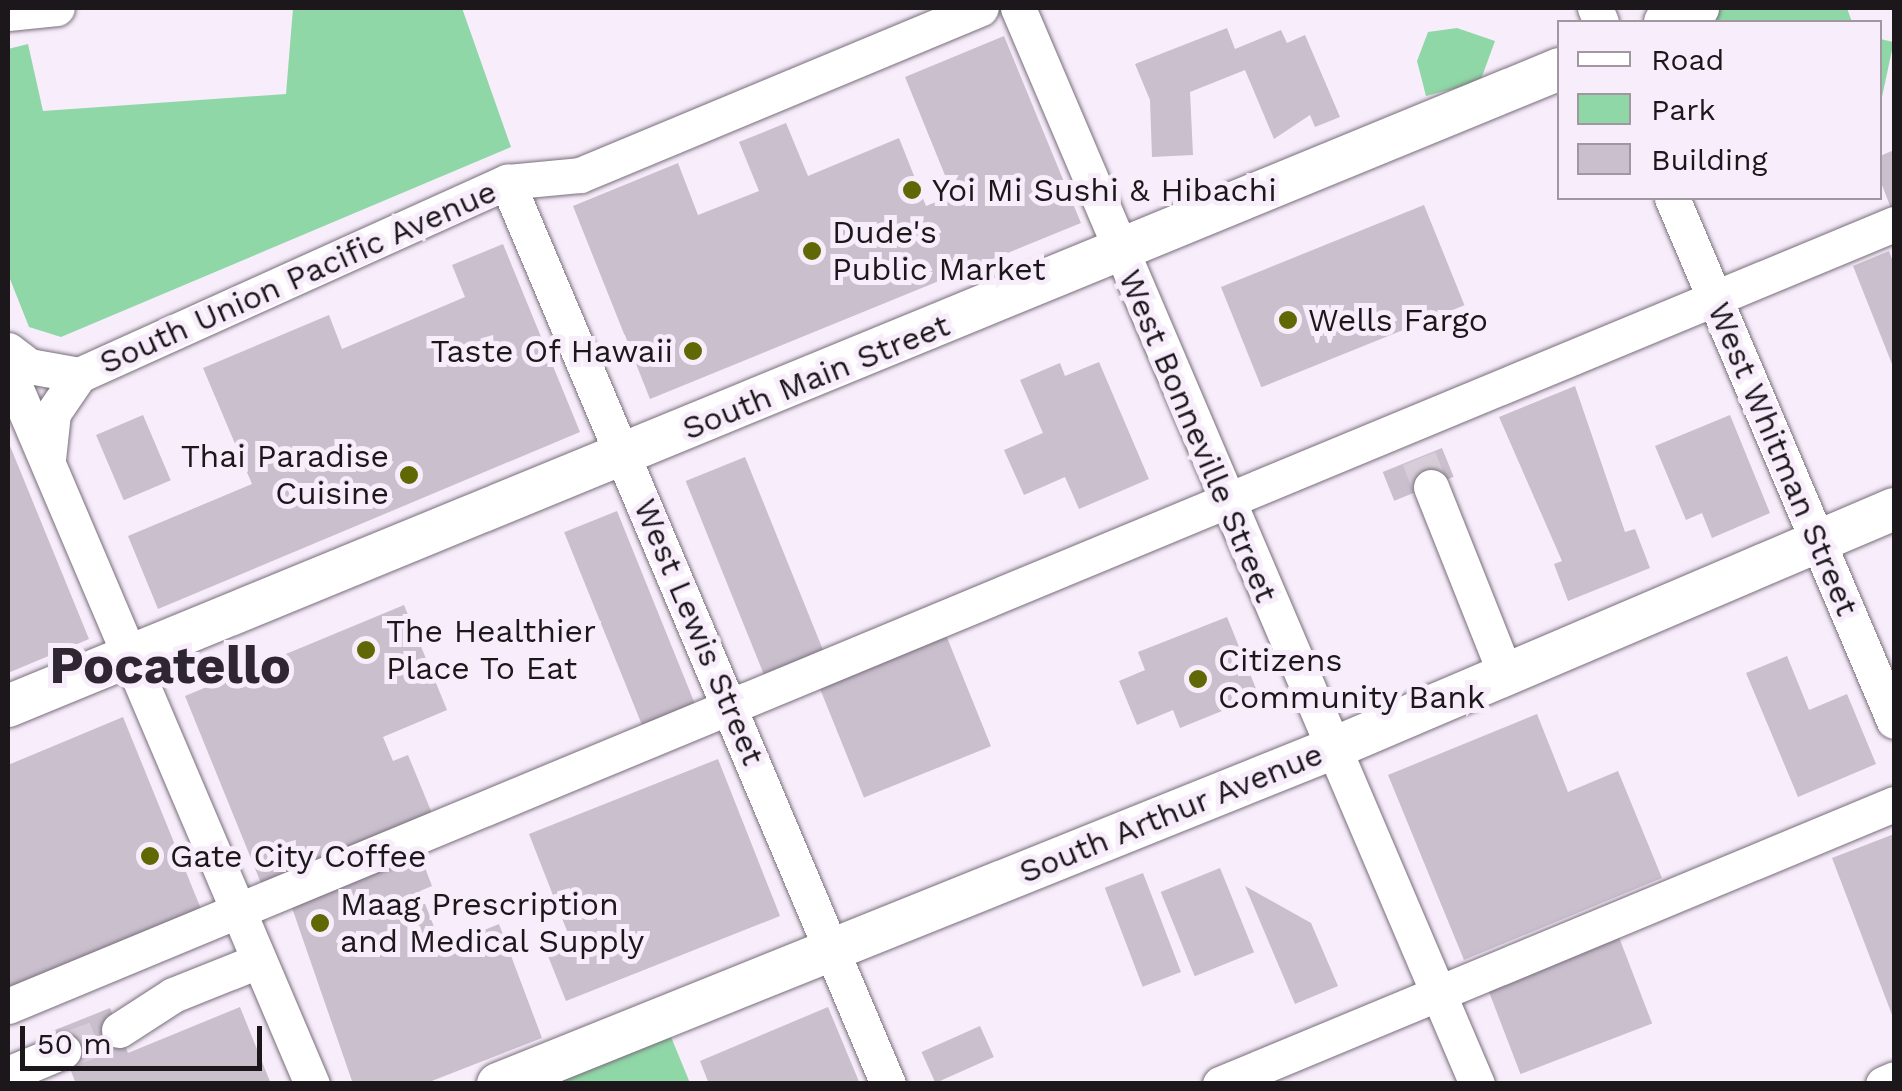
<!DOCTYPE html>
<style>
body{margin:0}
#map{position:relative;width:1902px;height:1091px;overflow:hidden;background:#f8edfb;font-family:"Work Sans",sans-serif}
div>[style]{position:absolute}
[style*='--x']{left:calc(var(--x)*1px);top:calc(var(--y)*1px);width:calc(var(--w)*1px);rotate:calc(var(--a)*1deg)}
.green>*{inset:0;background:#90d7a7;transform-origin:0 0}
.building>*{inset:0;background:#cabfcd;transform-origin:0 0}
.minor-tunnel>*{height:35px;margin-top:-17.5px;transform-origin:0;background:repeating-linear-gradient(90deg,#d7cdd9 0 35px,transparent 0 53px)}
.roads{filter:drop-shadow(0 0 2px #786e7a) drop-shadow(0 0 2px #786e7a)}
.minor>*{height:35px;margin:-17.5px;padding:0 17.5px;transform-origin:17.5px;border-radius:17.5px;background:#fff}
.major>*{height:42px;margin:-21px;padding:0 21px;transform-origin:21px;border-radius:21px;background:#fff}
.dots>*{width:28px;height:28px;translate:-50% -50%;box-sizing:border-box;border:5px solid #f8edfb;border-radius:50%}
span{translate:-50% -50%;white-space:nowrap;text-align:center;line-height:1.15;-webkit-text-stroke:10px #f8edfb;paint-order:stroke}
.poi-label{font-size:32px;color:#1b171b}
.left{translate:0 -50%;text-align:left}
.right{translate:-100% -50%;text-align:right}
.street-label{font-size:32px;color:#1b171b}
.town-label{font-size:52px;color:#2e2630;font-weight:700}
.frame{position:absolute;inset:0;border:10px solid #1b171b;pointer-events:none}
.legend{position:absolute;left:1557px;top:20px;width:325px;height:180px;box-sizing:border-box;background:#f8edfb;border:2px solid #a097a1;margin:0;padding:12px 18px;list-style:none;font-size:30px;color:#1b171b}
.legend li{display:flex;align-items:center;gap:20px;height:50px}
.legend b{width:50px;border:2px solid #a097a1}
.scale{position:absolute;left:20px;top:1026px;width:242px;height:45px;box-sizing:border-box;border:5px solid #1b171b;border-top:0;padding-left:12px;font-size:30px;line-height:35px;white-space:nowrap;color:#1b171b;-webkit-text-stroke:8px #f8edfb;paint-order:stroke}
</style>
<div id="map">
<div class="green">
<i style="clip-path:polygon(293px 8px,462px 8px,511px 147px,61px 337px,29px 327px,8px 274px,8px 49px,28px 44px,43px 111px,286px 94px)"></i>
<i style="clip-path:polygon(1698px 8px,1847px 8px,1852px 22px,1665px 22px)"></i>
<i style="clip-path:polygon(1457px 28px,1495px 41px,1480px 82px,1426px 96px,1417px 61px,1428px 32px)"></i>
<i style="left:1880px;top:39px;width:14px;height:91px;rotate:12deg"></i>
<i style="clip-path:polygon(662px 1015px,690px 1083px,498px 1084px)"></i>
</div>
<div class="building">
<i style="clip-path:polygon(1227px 28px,1235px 49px,1281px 30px,1287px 43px,1305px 35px,1340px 117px,1315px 127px,1310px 115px,1274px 139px,1245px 70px,1190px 92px,1193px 155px,1152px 157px,1150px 100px,1135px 64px)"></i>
<i style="clip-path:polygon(1004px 36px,1081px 223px,650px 399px,573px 206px,678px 163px,698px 215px,759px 191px,739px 142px,786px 123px,808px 176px,899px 138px,926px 206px,953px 195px,905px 77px)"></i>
<i style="clip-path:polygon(1894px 150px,1894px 216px,1880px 180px,1880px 156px)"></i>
<i style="left:1424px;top:205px;width:108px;height:219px;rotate:68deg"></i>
<i style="clip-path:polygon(503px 244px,580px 432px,158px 609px,128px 536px,252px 484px,203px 368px,329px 315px,342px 349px,465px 297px,452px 265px)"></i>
<i style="clip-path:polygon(1889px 251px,1894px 264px,1894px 369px,1853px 266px)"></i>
<i style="clip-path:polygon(1099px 362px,1149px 479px,1079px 509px,1065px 477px,1024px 495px,1004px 450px,1043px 433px,1020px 380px,1060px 363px,1065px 376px)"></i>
<i style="clip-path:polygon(1575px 386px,1625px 532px,1635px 529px,1650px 568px,1568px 601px,1554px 564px,1562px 561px,1499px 417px)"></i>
<i style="left:143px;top:415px;width:71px;height:51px;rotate:67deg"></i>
<i style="clip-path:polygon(1730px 415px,1770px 513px,1712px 538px,1702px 513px,1686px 520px,1655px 446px)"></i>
<i style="clip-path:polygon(8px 441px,89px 639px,8px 673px)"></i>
<i style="left:1442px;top:448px;width:31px;height:64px;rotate:68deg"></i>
<i style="left:745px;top:457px;width:212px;height:64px;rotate:68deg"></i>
<i style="left:617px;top:511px;width:210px;height:57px;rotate:68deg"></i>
<i style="clip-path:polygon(404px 605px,447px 710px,383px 737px,393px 761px,408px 755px,436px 823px,265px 893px,185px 696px)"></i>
<i style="clip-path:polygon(1227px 617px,1259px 696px,1180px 728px,1173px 710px,1137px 725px,1119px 681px,1145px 670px,1138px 652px)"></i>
<i style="left:946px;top:635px;width:120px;height:137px;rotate:68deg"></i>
<i style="clip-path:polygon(1787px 656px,1809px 710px,1847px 694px,1876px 764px,1798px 797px,1746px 673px)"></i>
<i style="clip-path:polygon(1537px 714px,1568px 792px,1618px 771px,1662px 878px,1464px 960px,1388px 775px)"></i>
<i style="clip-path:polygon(123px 717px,201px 909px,8px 988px,8px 765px)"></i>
<i style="clip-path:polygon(718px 759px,780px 916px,566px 1001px,542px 941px,567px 931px,529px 834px)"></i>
<i style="clip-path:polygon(1894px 834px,1894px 1020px,1832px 858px)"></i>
<i style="clip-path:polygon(419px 852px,432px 886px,420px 891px,442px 947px,499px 924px,542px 1038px,424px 1084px,353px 1084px,290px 902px)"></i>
<i style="left:1220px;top:868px;width:91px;height:64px;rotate:68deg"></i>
<i style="left:1143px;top:873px;width:106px;height:41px;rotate:69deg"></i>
<i style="clip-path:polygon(1245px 886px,1311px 923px,1338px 986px,1295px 1004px)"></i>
<i style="left:1617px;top:932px;width:98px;height:141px;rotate:69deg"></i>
<i style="clip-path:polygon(240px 1007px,271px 1084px,76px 1084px,55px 1030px,110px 1008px,128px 1053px)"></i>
<i style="clip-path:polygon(828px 1007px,860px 1084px,709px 1084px,700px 1061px)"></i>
<i style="left:980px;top:1026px;width:34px;height:64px;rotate:66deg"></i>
</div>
<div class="minor-tunnel">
<i style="--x:1419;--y:458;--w:31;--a:68"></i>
<i style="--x:63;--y:1051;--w:60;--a:-20.6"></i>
</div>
<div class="roads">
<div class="minor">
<i style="--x:1018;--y:8;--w:1170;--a:66.9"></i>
<i style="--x:1595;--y:8;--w:15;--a:67"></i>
<i style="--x:8;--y:13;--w:49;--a:-5.8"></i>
<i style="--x:507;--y:182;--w:979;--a:67.1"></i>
<i style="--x:1672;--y:198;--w:568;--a:67"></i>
<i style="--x:8;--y:350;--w:26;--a:37"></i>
<i style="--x:29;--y:366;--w:51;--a:10.2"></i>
<i style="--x:79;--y:375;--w:470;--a:-24.3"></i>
<i style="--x:507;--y:182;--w:73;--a:-5.5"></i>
<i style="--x:580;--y:175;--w:434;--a:-22.6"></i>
<i style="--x:8;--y:370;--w:776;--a:66.94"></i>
<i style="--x:48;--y:459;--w:46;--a:-83.8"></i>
<i style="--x:53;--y:413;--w:46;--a:-55.6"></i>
<i style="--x:1431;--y:487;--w:202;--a:68.3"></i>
<i style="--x:8;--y:1006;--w:2042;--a:-22.52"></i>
<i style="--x:119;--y:1030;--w:64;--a:-32.9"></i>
<i style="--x:173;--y:995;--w:92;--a:-21.8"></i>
<i style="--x:8;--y:1074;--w:60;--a:-22.7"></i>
<i style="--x:1220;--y:1084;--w:730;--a:-22.56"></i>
<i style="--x:1883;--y:1084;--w:12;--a:-24"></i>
</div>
<div class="major">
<i style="--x:1665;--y:22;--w:36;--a:-23"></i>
<i style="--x:8;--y:706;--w:1678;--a:-22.32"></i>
<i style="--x:498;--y:1084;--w:896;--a:-21.9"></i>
<i style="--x:1329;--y:750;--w:614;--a:-23.1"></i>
</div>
</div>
<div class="dots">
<i style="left:912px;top:190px;background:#606705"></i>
<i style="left:812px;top:251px;background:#606705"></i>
<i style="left:1288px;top:320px;background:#606705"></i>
<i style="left:693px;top:351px;background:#606705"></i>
<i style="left:409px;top:475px;background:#606705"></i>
<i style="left:366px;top:650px;background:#606705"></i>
<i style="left:1198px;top:679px;background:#606705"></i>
<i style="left:150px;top:856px;background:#606705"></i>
<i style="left:320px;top:923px;background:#606705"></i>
</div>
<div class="poi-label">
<span class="left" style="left:932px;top:190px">Yoi Mi Sushi &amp; Hibachi</span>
<span class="left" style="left:832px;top:251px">Dude's<br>Public Market</span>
<span class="left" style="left:1308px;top:320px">Wells Fargo</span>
<span class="right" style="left:673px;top:351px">Taste Of Hawaii</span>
<span class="right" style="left:389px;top:475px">Thai Paradise<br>Cuisine</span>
<span class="left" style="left:386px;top:650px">The Healthier<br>Place To Eat</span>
<span class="left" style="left:1218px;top:679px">Citizens<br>Community Bank</span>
<span class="left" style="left:170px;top:856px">Gate City Coffee</span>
<span class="left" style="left:340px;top:923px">Maag Prescription<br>and Medical Supply</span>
</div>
<div class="street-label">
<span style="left:298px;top:277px;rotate:-24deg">South Union Pacific Avenue</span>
<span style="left:816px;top:377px;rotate:-22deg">South Main Street</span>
<span style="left:1198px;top:436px;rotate:67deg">West Bonneville Street</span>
<span style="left:1783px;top:459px;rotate:67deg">West Whitman Street</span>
<span style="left:699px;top:632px;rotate:67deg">West Lewis Street</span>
<span style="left:1171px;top:813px;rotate:-22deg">South Arthur Avenue</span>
</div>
<div class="town-label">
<span style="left:170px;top:666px">Pocatello</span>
</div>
<div class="frame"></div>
<ul class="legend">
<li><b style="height:12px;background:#fff"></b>Road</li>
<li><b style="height:28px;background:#90d7a7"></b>Park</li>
<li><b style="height:28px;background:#cabfcd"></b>Building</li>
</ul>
<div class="scale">50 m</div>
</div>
